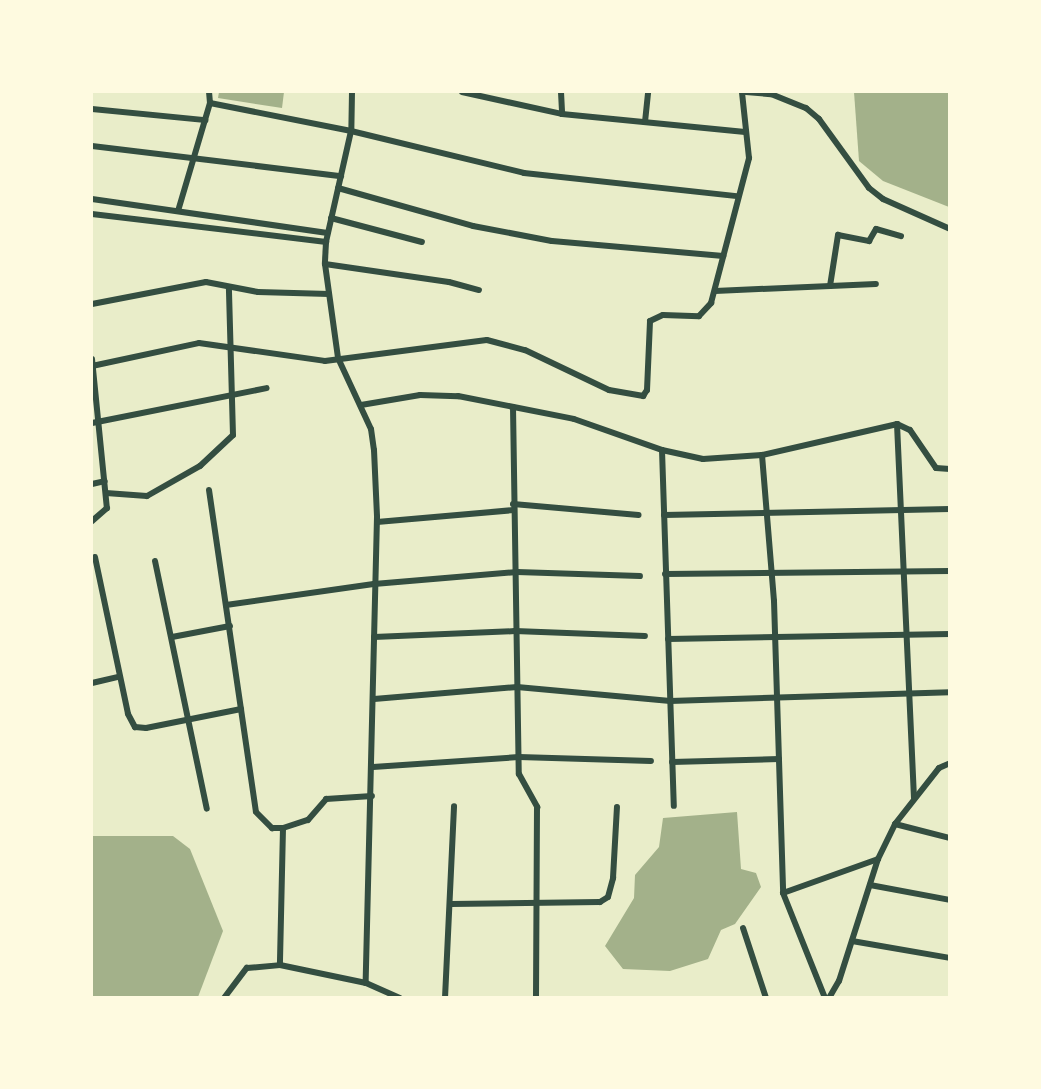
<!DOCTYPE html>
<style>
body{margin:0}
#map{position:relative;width:1041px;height:1089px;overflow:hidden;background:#e9edc9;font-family:Signika,sans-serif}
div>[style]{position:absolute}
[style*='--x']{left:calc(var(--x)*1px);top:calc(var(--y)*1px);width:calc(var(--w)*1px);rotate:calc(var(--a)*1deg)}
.water>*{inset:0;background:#a3b18a}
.minor>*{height:6px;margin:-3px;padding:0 3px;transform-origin:3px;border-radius:3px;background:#344e41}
span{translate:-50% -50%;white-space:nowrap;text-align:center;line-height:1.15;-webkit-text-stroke:4.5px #fefae0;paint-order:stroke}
.frame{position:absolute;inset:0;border:93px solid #fefae0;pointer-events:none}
</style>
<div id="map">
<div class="water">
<i style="clip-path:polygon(219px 92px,284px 92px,282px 108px,218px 98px)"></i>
<i style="clip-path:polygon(854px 92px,949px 92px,949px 207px,883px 181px,859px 161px)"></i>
<i style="clip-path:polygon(737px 812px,741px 869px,756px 873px,761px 887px,735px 924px,721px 930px,708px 959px,670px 971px,623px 969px,605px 946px,634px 898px,635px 875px,659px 847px,663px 818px)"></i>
<i style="clip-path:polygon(92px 836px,173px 836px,190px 849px,223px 931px,198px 997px,92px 997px)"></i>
</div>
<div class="minor">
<i style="--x:352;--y:92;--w:39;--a:91"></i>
<i style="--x:351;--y:131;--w:114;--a:102.7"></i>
<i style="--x:326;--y:242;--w:22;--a:93"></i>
<i style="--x:325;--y:264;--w:95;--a:82.1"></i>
<i style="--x:338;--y:358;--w:78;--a:65.1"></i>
<i style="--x:371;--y:429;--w:21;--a:82"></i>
<i style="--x:374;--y:450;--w:67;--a:87.4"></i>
<i style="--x:377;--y:517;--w:466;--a:91.4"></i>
<i style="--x:366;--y:983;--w:37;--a:24"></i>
<i style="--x:462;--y:92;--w:102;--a:12.4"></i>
<i style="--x:562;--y:114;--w:184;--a:5.6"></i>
<i style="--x:561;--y:92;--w:22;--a:87"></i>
<i style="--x:746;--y:92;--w:25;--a:5"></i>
<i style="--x:771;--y:94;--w:38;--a:22"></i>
<i style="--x:806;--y:108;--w:17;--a:40"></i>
<i style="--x:819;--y:119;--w:85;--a:54.1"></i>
<i style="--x:869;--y:188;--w:18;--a:38"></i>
<i style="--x:883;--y:199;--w:73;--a:24.1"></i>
<i style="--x:210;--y:103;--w:144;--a:11.2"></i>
<i style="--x:351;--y:131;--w:178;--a:13.6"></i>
<i style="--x:524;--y:173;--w:214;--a:6.2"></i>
<i style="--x:92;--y:109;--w:114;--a:5.6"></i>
<i style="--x:645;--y:122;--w:30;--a:-84"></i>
<i style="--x:92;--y:146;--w:251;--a:6.9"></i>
<i style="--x:338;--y:188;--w:140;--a:15.7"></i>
<i style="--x:473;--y:226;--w:80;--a:10.8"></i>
<i style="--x:552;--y:241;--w:172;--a:5"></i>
<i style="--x:92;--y:199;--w:238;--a:8.2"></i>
<i style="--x:178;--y:211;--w:113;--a:-73.5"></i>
<i style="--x:210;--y:103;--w:11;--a:-95"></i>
<i style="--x:92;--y:214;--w:236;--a:6.8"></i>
<i style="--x:331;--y:218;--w:94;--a:14.8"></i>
<i style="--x:325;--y:264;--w:125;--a:8.3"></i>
<i style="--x:449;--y:282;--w:31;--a:15"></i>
<i style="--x:830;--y:286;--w:52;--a:-81.1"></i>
<i style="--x:838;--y:235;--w:32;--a:11"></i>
<i style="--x:869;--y:241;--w:14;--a:-60"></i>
<i style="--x:876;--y:229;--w:26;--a:16"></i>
<i style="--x:715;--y:291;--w:161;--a:-2.5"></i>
<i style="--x:92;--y:304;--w:116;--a:-10.9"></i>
<i style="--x:206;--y:282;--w:53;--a:10.9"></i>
<i style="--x:258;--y:292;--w:71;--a:1.6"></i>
<i style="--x:92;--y:359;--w:150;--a:84.3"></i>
<i style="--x:107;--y:508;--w:20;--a:139"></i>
<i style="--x:92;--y:366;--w:109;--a:-12.1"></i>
<i style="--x:199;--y:343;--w:127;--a:8.1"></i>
<i style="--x:325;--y:361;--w:163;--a:-7.4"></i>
<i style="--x:487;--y:340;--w:39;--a:15"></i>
<i style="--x:525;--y:350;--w:93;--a:25.5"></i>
<i style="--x:609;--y:390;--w:35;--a:10"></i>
<i style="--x:643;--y:396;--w:7;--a:-56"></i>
<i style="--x:647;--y:390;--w:69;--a:-87.5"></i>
<i style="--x:650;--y:321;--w:14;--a:-25"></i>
<i style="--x:663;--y:315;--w:36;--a:2"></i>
<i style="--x:699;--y:316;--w:18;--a:-47"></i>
<i style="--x:711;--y:303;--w:150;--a:-75.3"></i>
<i style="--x:749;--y:158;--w:66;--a:-96.1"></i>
<i style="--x:361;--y:405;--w:60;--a:-9.6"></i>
<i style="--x:420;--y:395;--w:38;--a:2"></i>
<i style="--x:458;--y:396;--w:118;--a:11.2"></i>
<i style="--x:574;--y:419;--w:93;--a:19.4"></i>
<i style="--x:662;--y:450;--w:42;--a:12.4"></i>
<i style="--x:703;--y:459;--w:59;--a:-3.9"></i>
<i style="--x:762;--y:455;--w:139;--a:-12.9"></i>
<i style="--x:897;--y:424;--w:14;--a:25"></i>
<i style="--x:910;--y:430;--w:46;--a:55.6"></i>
<i style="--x:936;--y:468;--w:14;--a:4"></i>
<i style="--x:513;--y:407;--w:367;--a:89.1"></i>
<i style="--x:519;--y:774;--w:38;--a:61"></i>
<i style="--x:537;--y:807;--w:191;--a:90.3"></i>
<i style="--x:92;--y:423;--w:178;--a:-11.3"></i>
<i style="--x:897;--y:424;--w:374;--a:87.4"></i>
<i style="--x:662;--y:450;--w:356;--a:88.1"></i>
<i style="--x:762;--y:455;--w:146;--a:85.3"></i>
<i style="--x:774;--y:601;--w:292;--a:88.2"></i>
<i style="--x:783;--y:893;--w:113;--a:68.2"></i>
<i style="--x:92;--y:484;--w:13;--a:-13"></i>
<i style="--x:209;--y:490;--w:325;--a:81.7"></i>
<i style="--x:256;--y:812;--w:23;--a:45"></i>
<i style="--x:272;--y:828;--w:11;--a:0"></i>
<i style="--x:283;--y:828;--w:26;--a:-18"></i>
<i style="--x:308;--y:820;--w:28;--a:-49"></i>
<i style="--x:326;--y:799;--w:46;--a:-3.7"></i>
<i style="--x:106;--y:493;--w:41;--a:4.2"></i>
<i style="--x:147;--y:496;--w:61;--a:-29.5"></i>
<i style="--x:200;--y:466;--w:45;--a:-43.2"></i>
<i style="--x:233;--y:435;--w:147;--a:-91.6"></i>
<i style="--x:513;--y:504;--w:126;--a:5"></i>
<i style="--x:664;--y:515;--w:286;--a:-1.2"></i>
<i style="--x:377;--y:522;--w:137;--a:-5"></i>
<i style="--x:95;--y:557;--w:160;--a:78.1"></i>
<i style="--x:128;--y:714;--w:15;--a:62"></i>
<i style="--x:135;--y:727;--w:11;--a:5"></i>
<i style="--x:146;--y:728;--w:97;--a:-11.3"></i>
<i style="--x:155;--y:561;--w:253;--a:78.2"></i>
<i style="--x:665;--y:574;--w:285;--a:-0.6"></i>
<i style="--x:226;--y:605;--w:149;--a:-8.1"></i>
<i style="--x:374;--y:584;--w:144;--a:-4.8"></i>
<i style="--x:517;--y:572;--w:123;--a:1.9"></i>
<i style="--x:172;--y:637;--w:59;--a:-10.7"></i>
<i style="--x:374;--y:637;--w:141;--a:-2.4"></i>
<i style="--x:515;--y:631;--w:130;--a:2.2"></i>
<i style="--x:668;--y:639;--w:282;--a:-1"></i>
<i style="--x:92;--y:683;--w:28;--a:-13"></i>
<i style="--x:374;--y:699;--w:144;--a:-4.8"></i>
<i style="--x:517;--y:687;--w:154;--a:5.2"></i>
<i style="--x:670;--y:701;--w:280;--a:-1.8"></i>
<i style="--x:672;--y:762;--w:107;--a:-1.6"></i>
<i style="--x:373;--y:767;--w:146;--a:-3.9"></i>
<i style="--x:519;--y:757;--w:132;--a:1.7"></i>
<i style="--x:895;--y:824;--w:57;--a:14.3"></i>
<i style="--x:283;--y:828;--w:137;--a:91.3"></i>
<i style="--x:280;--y:965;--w:88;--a:11.8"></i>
<i style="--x:870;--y:885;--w:81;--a:10.6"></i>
<i style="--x:783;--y:893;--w:101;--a:-19.7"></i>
<i style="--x:451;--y:904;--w:149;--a:-0.8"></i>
<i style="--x:600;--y:902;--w:9;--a:-32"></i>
<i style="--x:608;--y:897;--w:20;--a:-75"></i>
<i style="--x:613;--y:878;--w:71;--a:-86.8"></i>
<i style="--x:743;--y:928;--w:74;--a:71.8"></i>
<i style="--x:852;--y:941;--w:99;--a:9.8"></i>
<i style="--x:224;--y:998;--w:38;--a:-53"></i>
<i style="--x:247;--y:968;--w:33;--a:-5"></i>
<i style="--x:445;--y:998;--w:192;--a:-87.3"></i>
<i style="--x:829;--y:998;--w:20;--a:-60"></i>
<i style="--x:839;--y:981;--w:128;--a:-72.3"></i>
<i style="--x:878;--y:859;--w:39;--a:-64"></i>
<i style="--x:895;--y:824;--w:71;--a:-51.8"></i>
<i style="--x:939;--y:768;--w:12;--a:-24"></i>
</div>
<div class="frame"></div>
</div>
